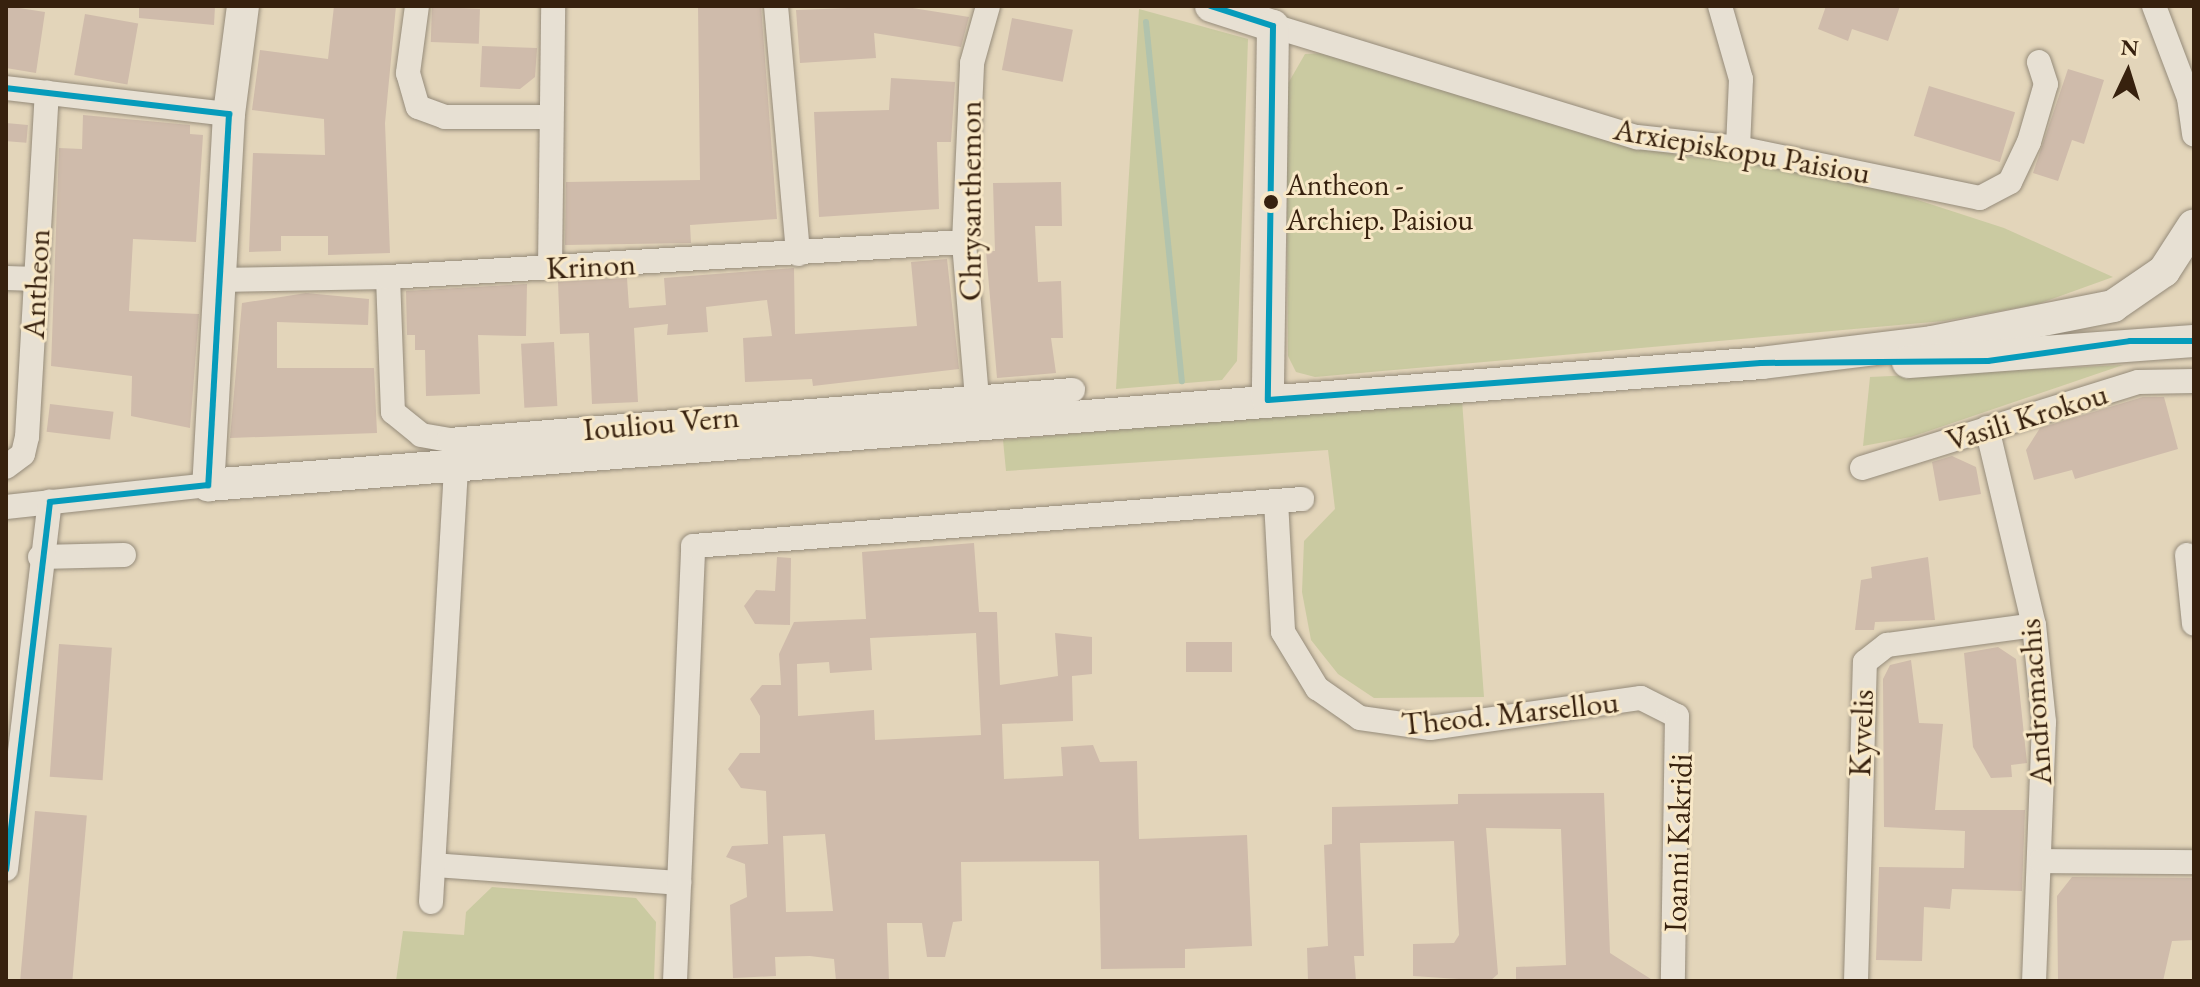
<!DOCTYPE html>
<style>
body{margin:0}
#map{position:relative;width:2200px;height:987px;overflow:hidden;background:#e3d5ba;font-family:"EB Garamond",serif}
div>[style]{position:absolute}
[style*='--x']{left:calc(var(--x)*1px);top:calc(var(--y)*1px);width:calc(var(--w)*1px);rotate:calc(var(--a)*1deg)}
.green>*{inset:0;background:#cacaa1}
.stream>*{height:6px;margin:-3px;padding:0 3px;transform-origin:3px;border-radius:3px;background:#b1c3ad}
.building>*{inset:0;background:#cfbbab;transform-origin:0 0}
.roads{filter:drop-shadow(0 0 2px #958b7a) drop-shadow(0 0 2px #958b7a)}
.street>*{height:24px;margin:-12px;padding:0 12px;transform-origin:12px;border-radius:12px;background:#e7e0d3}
.secondary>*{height:32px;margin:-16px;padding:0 16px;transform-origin:16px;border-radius:16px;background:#e7e0d3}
.bus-1>*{height:6px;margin:-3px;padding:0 3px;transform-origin:3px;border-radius:3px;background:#069bbb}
.dots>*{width:22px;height:22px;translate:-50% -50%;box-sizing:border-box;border:4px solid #f8e8c7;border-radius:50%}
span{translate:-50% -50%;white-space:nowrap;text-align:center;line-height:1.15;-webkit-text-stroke:6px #f8e8c7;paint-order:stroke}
.bus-label{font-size:30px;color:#37210e}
.left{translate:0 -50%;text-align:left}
.street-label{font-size:32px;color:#37210e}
.frame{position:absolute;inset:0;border:8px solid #37210e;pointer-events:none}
.north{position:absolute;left:2088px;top:32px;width:80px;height:80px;-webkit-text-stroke:6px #f8e8c7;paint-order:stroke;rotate:4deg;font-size:22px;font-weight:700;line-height:32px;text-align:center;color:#37210e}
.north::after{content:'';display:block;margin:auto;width:28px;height:36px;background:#37210e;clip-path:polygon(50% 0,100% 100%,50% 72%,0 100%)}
</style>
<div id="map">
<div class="green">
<i style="clip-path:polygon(1139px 9px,1248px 39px,1237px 361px,1222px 380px,1116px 389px)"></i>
<i style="clip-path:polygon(1328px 53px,1680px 156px,1780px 166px,1890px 191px,2004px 228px,2113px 277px,2038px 304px,1944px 321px,1315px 377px,1296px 372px,1288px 356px,1286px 87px,1305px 54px)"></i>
<i style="clip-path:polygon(2123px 365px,1911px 437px,1863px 446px,1870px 377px)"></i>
<i style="clip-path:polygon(1462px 400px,1484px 697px,1374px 698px,1338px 674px,1311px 640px,1302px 592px,1304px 541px,1335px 509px,1328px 450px,1006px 471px,1003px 440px)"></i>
<i style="clip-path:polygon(492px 887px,636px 898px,656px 922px,654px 981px,396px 981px,403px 931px,464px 935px,466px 912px)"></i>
</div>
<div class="stream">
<i style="--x:1146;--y:22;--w:361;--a:84.3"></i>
</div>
<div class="building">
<i style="clip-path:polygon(6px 6px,45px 12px,36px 73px,6px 68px)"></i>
<i style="clip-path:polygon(139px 6px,215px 6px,214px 25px,139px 18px)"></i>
<i style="clip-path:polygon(334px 6px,396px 6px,385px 123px,390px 253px,328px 255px,328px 236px,281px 236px,281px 251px,249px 252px,253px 153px,325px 155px,324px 119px,252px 110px,260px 50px,328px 59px)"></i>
<i style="clip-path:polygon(698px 6px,761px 6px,777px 219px,690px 225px,691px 243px,565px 245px,566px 182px,700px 180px)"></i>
<i style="clip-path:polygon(900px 6px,969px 17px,961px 47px,874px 33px,876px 58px,800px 63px,796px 10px)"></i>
<i style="clip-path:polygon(1826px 6px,1900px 6px,1888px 41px,1852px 29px,1848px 41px,1818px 29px)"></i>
<i style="left:432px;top:7px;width:48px;height:35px;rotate:2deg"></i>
<i style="left:85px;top:14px;width:54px;height:62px;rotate:10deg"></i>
<i style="left:1012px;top:18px;width:62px;height:53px;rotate:11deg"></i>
<i style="clip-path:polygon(482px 46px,537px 48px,535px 77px,520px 89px,480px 87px)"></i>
<i style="clip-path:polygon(2068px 69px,2104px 80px,2084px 144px,2072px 140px,2058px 181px,2033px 173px)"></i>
<i style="clip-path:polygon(891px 78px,955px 82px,951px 142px,937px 142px,939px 209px,819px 217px,814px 112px,889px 110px)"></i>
<i style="left:1929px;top:86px;width:90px;height:52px;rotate:17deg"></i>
<i style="clip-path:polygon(83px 115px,190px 125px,190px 134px,203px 135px,196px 242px,133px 239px,129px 311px,199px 314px,190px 428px,131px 416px,132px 376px,51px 366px,59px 148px,82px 149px)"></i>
<i style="left:6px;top:123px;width:22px;height:18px;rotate:5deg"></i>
<i style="clip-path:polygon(1061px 182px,1062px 226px,1035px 226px,1038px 282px,1061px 281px,1063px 338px,1051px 338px,1056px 373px,997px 378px,986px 251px,995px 251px,993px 183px)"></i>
<i style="clip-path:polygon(947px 259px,959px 369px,813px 386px,812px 379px,745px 382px,743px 338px,772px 336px,767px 300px,706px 307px,708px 332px,667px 335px,668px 324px,634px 328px,638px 402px,592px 404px,589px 333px,560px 334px,558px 282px,627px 278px,629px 308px,666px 305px,664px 278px,794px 268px,795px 334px,917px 326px,911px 262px)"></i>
<i style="clip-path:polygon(527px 284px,526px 336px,478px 335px,480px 394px,426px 396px,425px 350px,415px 350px,415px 335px,407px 335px,406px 291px)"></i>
<i style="clip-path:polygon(306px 293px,369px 299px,368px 325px,277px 322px,277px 368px,374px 368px,377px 433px,230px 438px,242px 303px)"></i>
<i style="left:554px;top:342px;width:64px;height:33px;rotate:87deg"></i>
<i style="clip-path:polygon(2143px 397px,2164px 397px,2178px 449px,2075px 479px,2072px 470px,2034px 480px,2026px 450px,2040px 428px)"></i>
<i style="left:50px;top:404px;width:64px;height:28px;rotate:7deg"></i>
<i style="clip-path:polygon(1952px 456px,1976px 467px,1981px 494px,1939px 501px,1932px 462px)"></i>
<i style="clip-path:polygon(evenodd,974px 543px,979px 612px,997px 612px,1000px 685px,1058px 676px,1055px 633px,1092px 637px,1092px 674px,1072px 676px,1073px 721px,1002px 724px,1004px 779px,1063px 776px,1061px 747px,1093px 745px,1100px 762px,1137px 761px,1139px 839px,1247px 835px,1252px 946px,1185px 949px,1185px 968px,1101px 969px,1099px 861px,961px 862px,962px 921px,953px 922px,945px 957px,927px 957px,922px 923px,887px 923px,889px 981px,836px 981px,834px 959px,810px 956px,775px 957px,776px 976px,733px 978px,730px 905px,747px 897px,745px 864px,726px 857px,732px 846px,768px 844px,766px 791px,741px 788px,728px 769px,740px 753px,760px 753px,760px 716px,750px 699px,762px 685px,781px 685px,779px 654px,794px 622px,866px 619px,862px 552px,974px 543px,976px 633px,981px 735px,875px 740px,874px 710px,798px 716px,797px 664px,829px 662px,830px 673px,872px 670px,870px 638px,976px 633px,974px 543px,825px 834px,833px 911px,786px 912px,783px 836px,825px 834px)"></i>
<i style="clip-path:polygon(777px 557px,791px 558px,790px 625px,755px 624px,744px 606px,756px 590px,775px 591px)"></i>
<i style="clip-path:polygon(1928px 557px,1935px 620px,1875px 622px,1874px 630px,1855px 630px,1861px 580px,1872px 578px,1871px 567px)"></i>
<i style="left:1232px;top:642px;width:30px;height:46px;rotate:90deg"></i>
<i style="left:59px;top:644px;width:53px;height:133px;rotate:4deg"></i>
<i style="clip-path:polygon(1998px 647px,2016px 659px,2027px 763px,2011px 765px,2012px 777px,1991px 778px,1973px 747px,1964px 653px)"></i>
<i style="clip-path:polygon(1911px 660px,1919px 723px,1943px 724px,1935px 810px,2025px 810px,2022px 891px,1952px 889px,1950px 909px,1924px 907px,1922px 961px,1876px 960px,1879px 867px,1964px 868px,1965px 831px,1884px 827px,1883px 679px,1890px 665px)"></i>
<i style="clip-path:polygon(1604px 793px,1610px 953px,1654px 981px,1516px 981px,1516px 967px,1566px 965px,1561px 829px,1486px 828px,1498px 974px,1490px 981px,1413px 976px,1413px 944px,1454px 943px,1459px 935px,1454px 841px,1360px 843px,1364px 956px,1354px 956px,1356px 981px,1308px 981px,1307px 948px,1328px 946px,1324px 845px,1332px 844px,1332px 807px,1458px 804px,1458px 794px)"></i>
<i style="left:35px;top:811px;width:52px;height:172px;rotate:5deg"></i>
<i style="clip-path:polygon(2072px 877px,2194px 878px,2194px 940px,2172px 941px,2163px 981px,2058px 981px,2057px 896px)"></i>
</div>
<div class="roads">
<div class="street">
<i style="--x:417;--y:6;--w:68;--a:97.7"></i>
<i style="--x:408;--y:73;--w:35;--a:74"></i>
<i style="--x:418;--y:107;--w:29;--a:20"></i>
<i style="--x:445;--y:117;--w:104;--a:0"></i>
<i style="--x:776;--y:6;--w:249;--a:84.9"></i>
<i style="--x:1720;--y:6;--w:76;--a:74"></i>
<i style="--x:1741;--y:79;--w:69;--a:92.5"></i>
<i style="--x:2154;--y:6;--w:98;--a:69.2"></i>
<i style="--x:2189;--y:98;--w:37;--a:82"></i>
<i style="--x:1273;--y:26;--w:381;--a:17"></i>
<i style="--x:1637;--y:137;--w:102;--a:6.2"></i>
<i style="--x:1738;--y:148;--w:247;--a:11.7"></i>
<i style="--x:1980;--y:198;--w:34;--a:-28"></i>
<i style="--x:2010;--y:182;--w:44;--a:-64.6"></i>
<i style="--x:2029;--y:142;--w:60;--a:-73.7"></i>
<i style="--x:2046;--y:84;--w:23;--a:-108"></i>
<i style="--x:6;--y:88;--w:225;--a:6.7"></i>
<i style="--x:550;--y:268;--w:262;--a:-89.3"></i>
<i style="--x:388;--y:277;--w:135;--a:87.9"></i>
<i style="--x:393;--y:412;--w:36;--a:39"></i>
<i style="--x:421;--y:435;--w:28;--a:10"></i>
<i style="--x:449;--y:440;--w:626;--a:-4.58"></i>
<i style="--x:6;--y:278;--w:31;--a:2"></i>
<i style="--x:218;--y:280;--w:170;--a:-1"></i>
<i style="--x:388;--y:277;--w:577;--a:-3.48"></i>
<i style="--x:977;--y:398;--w:157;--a:-94.8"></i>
<i style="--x:964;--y:242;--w:179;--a:-87.4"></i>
<i style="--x:972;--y:63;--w:59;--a:-74.3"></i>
<i style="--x:1987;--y:428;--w:203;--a:76.6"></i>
<i style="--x:2034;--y:625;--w:98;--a:84.1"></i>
<i style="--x:2044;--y:722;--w:259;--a:92.2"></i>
<i style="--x:6;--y:467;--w:21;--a:-37"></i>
<i style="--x:23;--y:454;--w:17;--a:-77"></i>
<i style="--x:27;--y:437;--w:345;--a:-86.7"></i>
<i style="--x:1862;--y:468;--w:289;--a:-17.3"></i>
<i style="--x:2138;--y:382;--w:56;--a:-1"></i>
<i style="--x:1276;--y:501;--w:131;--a:86.9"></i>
<i style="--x:1283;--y:632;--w:66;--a:58.7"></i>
<i style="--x:1317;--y:688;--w:52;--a:34.9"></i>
<i style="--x:1360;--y:718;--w:71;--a:8.1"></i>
<i style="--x:1430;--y:728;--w:213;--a:-8.1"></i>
<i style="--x:1641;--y:698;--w:40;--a:26.6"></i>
<i style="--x:1677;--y:716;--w:265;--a:90.9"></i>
<i style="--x:6;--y:507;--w:203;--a:-6.2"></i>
<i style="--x:2187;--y:555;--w:69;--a:84.2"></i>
<i style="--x:40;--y:557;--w:84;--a:-1.4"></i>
<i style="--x:2041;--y:861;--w:153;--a:0.4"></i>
<i style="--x:434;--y:865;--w:246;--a:4.2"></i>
<i style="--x:6;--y:869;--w:370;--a:-83.2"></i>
<i style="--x:431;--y:902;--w:436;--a:-86.7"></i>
<i style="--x:675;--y:981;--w:435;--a:-87.6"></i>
<i style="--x:693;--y:546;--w:611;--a:-4.41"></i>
<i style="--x:1856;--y:981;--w:319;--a:-88.4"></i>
<i style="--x:1865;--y:662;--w:28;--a:-38"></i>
<i style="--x:1887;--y:645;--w:148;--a:-7.7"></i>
</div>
<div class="secondary">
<i style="--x:243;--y:6;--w:109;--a:97.4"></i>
<i style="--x:229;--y:114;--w:372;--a:93.2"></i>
<i style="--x:208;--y:485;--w:1558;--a:-4.49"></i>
<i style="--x:1761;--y:363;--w:172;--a:-7"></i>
<i style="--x:1932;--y:342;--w:185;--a:-11.2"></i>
<i style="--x:2113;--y:306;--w:62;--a:-34.5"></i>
<i style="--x:2164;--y:271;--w:54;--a:-57.2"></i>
<i style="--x:1211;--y:6;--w:65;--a:17.9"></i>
<i style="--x:1273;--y:26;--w:374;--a:90.8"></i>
<i style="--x:1908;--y:362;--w:287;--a:-4.2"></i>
</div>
</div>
<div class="bus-1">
<i style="--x:1211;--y:6;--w:65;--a:17.9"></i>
<i style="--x:1273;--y:26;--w:374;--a:90.8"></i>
<i style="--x:1268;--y:400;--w:494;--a:-4.3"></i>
<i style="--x:1761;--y:363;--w:227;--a:-0.5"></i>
<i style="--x:1988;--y:361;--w:143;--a:-8"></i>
<i style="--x:2130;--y:341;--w:64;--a:0"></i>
<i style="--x:6;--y:88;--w:225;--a:6.7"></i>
<i style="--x:229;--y:114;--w:372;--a:93.2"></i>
<i style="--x:208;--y:485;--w:159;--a:173.9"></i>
<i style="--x:50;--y:502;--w:370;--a:96.8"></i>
</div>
<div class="dots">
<i style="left:1271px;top:202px;background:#37210e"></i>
</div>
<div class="bus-label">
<span class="left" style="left:1286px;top:202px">Antheon -<br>Archiep. Paisiou</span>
</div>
<div class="street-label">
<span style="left:1742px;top:151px;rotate:10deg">Arxiepiskopu Paisiou</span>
<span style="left:970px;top:201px;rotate:-90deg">Chrysanthemon</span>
<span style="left:591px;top:266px;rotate:-3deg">Krinon</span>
<span style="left:36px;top:284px;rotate:-87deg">Antheon</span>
<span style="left:2027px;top:417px;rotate:-17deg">Vasili Krokou</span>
<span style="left:661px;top:423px;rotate:-5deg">Iouliou Vern</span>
<span style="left:2035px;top:702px;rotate:-94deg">Andromachis</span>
<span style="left:1510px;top:713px;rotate:-6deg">Theod. Marsellou</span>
<span style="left:1861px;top:733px;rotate:-88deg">Kyvelis</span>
<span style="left:1678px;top:843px;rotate:-88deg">Ioanni Kakridi</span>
</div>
<div class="frame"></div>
<div class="north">N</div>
</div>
